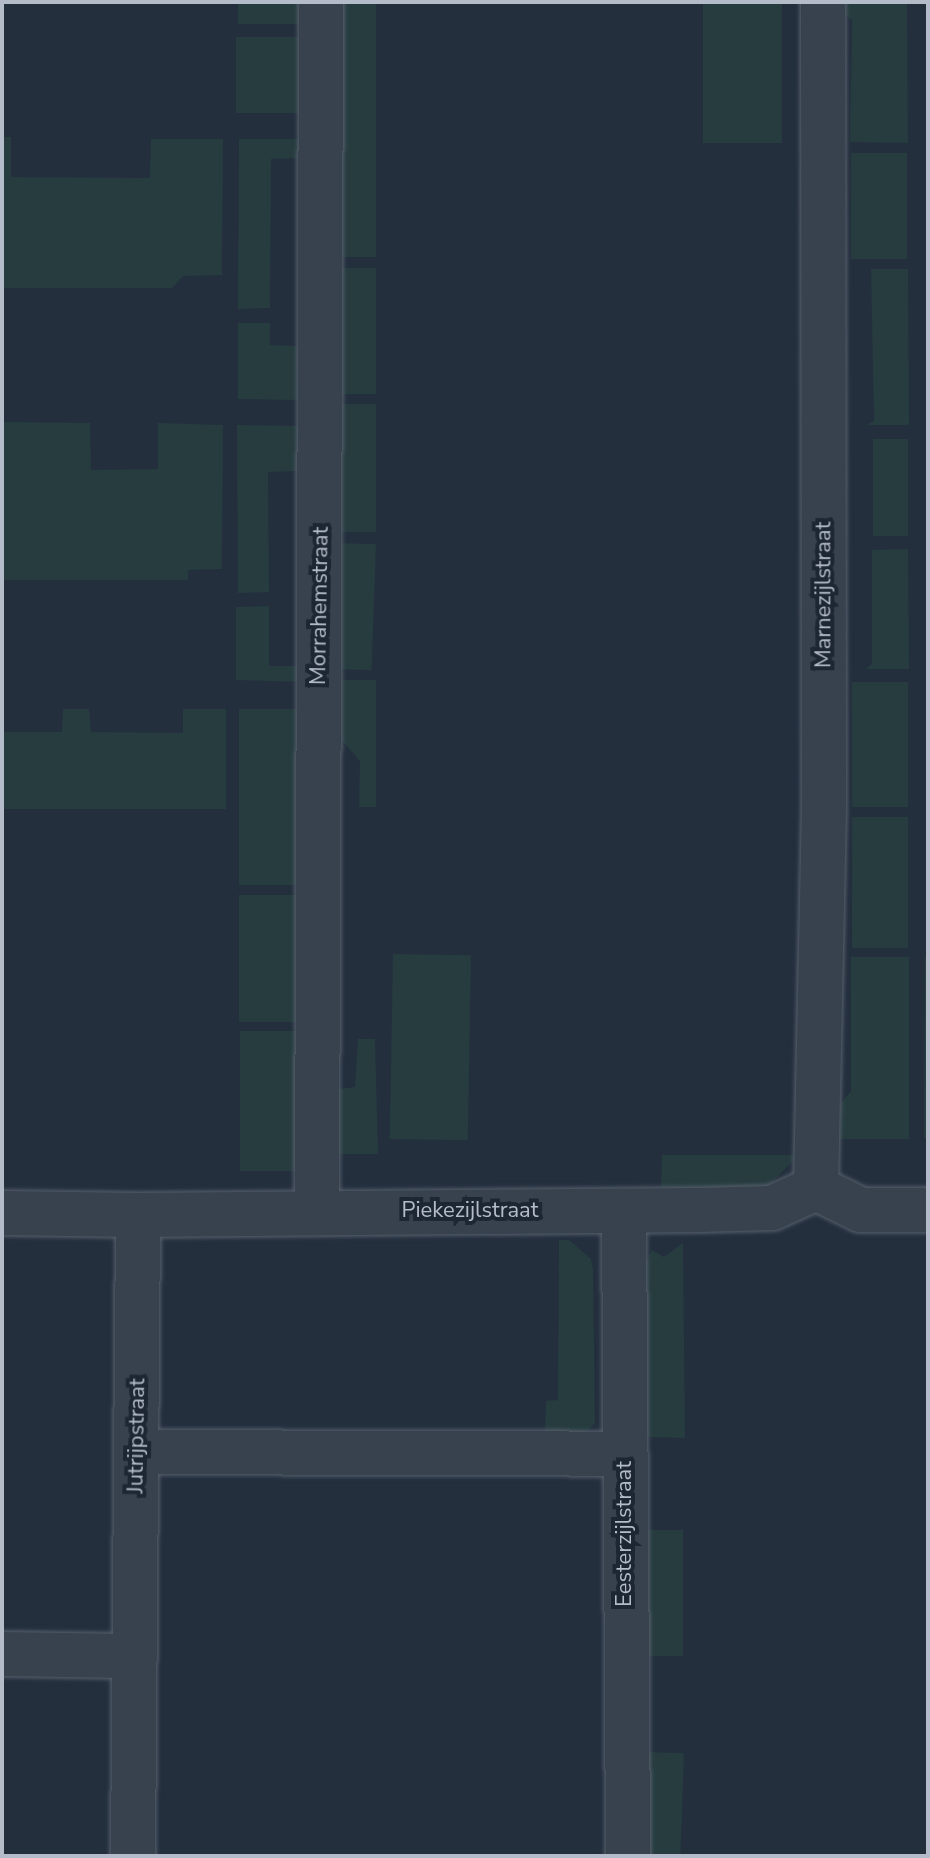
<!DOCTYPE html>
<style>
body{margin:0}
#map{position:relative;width:930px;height:1858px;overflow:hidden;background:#242f3e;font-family:"Nunito Sans",sans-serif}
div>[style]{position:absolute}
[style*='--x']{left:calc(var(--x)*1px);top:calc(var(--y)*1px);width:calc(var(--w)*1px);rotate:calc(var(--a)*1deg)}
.green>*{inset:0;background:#263c3f;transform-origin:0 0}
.roads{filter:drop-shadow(0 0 2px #565f6c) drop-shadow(0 0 2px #565f6c)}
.minor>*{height:44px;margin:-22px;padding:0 22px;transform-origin:22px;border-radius:22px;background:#38414e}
span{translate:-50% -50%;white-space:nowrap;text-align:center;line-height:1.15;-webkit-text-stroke:8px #1d2633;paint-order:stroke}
.street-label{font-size:22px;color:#b4bcc9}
.frame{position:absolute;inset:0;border:4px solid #b4bcc9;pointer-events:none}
</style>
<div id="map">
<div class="green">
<i style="left:238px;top:2px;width:64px;height:22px"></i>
<i style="left:340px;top:2px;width:36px;height:255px"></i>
<i style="left:703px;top:2px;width:79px;height:141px"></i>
<i style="clip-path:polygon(835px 2px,907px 2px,908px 143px,850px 142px,852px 21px)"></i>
<i style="left:236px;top:37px;width:66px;height:76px"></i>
<i style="clip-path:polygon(2px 137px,11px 137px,11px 177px,150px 178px,151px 139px,223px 139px,222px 275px,183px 276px,172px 288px,2px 288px)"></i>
<i style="clip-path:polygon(239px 139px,301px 139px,300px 158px,271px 159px,270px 308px,238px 309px)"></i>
<i style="left:851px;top:153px;width:56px;height:106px"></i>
<i style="left:339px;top:268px;width:37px;height:126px"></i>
<i style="clip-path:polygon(871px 269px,908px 269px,909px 425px,866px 425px,874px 421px)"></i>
<i style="clip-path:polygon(238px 323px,270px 323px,270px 345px,297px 346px,298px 400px,238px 399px)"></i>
<i style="left:376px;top:404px;width:128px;height:38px;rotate:90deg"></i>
<i style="clip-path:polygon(2px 422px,90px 423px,91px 470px,158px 469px,158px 423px,223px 425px,222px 569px,188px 570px,188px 580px,2px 580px)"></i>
<i style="clip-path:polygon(237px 425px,298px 426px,299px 471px,268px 472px,269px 592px,238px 593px)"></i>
<i style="left:873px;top:439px;width:35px;height:97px"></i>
<i style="left:338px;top:543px;width:38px;height:126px;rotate:2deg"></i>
<i style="clip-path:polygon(908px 549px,909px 669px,866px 669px,872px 664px,872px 550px)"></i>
<i style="clip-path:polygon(269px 606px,269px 666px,302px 666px,302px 682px,236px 680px,236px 607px)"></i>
<i style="clip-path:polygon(337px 680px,376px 680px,376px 807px,359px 807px,360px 761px,338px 736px)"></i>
<i style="left:852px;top:682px;width:56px;height:125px"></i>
<i style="clip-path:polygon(63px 709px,89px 709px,91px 732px,183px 733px,183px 709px,226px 709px,226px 809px,2px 809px,2px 732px,62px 732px)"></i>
<i style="left:239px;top:709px;width:59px;height:176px"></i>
<i style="left:852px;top:817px;width:56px;height:131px"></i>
<i style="left:239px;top:895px;width:62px;height:127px"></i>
<i style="left:393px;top:954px;width:78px;height:185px;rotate:1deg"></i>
<i style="clip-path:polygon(851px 957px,909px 957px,909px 1139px,836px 1139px,836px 1109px,851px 1091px)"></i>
<i style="clip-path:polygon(925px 957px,928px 957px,928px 1138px,924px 1138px)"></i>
<i style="left:240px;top:1031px;width:60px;height:140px"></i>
<i style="clip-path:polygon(358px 1039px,375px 1039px,378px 1154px,337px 1154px,339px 1089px,355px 1087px)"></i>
<i style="clip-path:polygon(662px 1155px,799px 1155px,764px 1190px,661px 1191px)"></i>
<i style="clip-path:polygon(559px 1240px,569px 1240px,591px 1259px,593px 1269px,595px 1423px,585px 1434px,545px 1432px,546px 1401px,558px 1400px)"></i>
<i style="clip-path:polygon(683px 1243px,685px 1438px,646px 1437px,646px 1263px,652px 1250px,664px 1257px)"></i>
<i style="left:645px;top:1530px;width:38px;height:126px"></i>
<i style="left:648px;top:1752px;width:36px;height:104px;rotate:2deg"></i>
</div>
<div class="roads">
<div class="minor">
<i style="--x:816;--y:1188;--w:383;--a:-88.8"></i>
<i style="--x:824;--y:805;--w:803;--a:-90.07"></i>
<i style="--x:317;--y:1211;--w:1209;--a:-89.81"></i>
<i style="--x:624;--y:1211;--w:645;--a:89.64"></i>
<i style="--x:2;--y:1213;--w:136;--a:0.8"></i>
<i style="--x:138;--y:1215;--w:561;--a:-0.51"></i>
<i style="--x:699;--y:1210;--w:73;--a:-1.6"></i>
<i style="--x:772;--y:1208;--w:48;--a:-24.4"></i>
<i style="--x:816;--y:1188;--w:50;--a:26.1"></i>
<i style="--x:861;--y:1210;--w:67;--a:0"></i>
<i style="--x:138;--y:1452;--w:486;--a:0.2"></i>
<i style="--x:2;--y:1654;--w:132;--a:0.9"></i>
<i style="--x:133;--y:1856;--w:641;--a:-89.55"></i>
</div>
</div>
<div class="street-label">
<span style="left:824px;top:595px;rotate:-90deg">Marnezijlstraat</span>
<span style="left:320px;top:606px;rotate:-89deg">Morrahemstraat</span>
<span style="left:470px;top:1211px">Piekezijlstraat</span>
<span style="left:137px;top:1436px;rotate:-89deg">Jutrijpstraat</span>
<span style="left:625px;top:1534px;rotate:-90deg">Eesterzijlstraat</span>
</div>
<div class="frame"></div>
</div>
